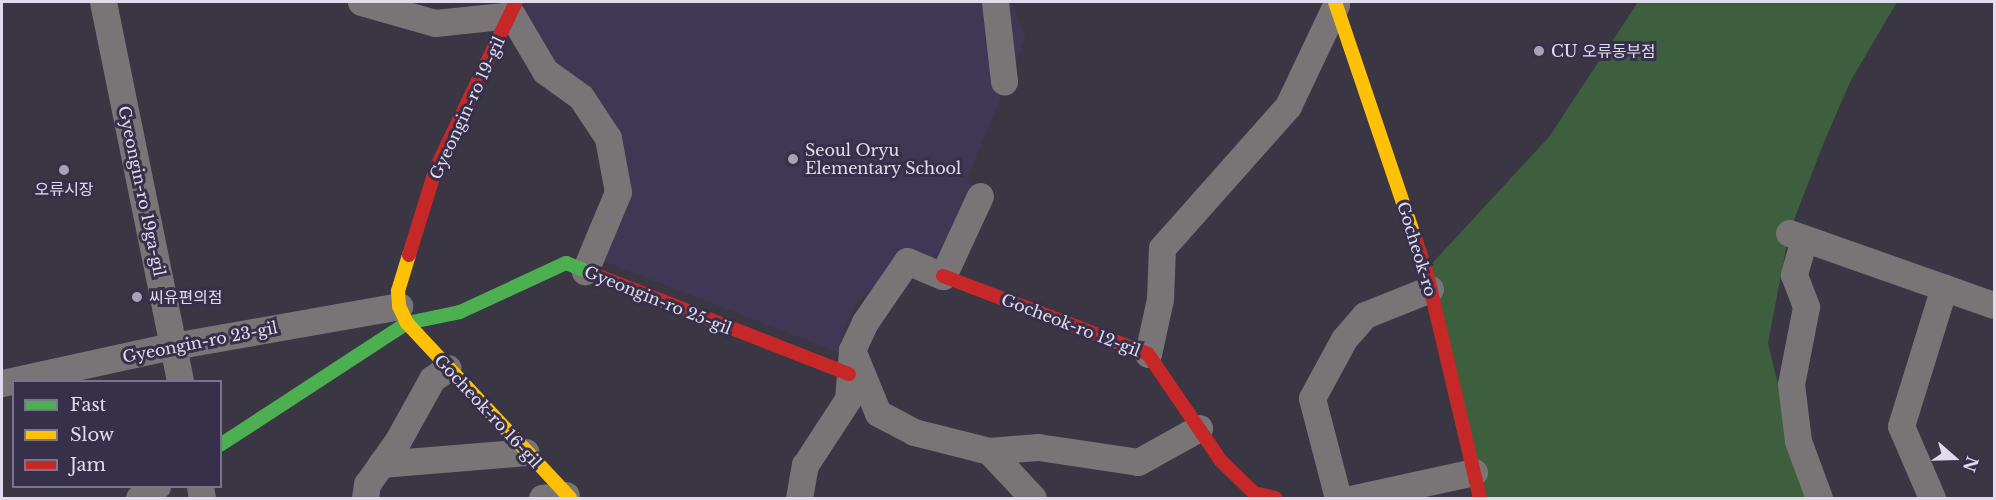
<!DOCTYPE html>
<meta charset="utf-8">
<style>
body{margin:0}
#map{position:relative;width:1996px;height:500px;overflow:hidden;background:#3a3644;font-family:"Libre Baskerville","Noto Sans KR",serif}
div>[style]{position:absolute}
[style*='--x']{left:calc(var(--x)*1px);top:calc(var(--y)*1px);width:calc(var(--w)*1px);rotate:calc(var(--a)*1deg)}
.built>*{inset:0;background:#3f3754}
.green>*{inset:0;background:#3d5f3e}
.street>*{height:27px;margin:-13.5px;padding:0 13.5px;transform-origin:13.5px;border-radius:13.5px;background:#797475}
.fast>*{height:14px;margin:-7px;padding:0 7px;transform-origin:7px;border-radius:7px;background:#4caf50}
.slow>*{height:14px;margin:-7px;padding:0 7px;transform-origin:7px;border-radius:7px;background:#ffc107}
.jam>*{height:14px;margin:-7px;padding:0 7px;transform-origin:7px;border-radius:7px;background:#c62828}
.dots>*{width:16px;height:16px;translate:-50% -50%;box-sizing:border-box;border:3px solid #37304a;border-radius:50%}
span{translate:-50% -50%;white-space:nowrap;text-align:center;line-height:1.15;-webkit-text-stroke:6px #37304a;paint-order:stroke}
.poi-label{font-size:16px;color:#e0dced}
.left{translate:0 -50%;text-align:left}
.street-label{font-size:16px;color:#e0dced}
.frame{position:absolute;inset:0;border:3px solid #e0dced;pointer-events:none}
.legend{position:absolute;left:12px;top:380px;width:210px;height:108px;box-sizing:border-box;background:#37304a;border:2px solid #7b758b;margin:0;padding:8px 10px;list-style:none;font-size:18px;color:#e0dced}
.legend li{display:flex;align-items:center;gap:12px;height:30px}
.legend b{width:30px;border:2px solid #7b758b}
.north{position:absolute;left:1924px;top:428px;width:60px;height:60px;-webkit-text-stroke:4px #37304a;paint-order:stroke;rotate:110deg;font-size:16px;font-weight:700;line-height:24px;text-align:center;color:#e0dced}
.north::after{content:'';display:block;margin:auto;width:21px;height:27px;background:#e0dced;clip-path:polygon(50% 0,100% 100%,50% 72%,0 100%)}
</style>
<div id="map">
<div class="built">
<i style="clip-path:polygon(516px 2px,1011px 2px,1026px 37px,967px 179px,977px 191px,944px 266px,906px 255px,855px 305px,843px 331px,840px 353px,598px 259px,618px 192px,608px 138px,545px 71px)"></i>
</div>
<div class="green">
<i style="clip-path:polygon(1638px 2px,1897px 2px,1850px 82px,1822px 147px,1789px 233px,1768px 343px,1800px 476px,1809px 498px,1480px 498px,1426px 270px,1549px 137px)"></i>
</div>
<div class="street">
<i style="--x:103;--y:2;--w:388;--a:78.5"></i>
<i style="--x:361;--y:2;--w:77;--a:15.8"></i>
<i style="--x:435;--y:23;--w:77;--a:-5.9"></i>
<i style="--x:512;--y:15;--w:65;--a:59.5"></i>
<i style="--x:545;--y:71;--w:44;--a:35.8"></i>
<i style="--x:581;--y:97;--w:49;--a:56.6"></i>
<i style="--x:608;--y:138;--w:55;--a:79.5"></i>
<i style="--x:618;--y:192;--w:86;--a:112.7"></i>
<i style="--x:995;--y:2;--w:80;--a:83.5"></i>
<i style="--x:1789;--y:233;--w:217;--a:19.4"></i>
<i style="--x:1804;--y:239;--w:37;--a:106"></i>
<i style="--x:1794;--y:275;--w:34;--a:69"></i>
<i style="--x:1806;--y:307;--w:78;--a:101"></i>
<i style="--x:1791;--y:384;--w:57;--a:83"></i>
<i style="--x:1798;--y:441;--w:61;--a:69.8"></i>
<i style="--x:852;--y:350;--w:68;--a:67.6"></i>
<i style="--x:878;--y:413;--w:41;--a:27.8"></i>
<i style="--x:914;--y:432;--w:77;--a:14.2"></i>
<i style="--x:989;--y:451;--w:49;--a:-4.7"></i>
<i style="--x:1038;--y:447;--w:101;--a:8.5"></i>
<i style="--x:1138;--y:462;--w:70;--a:-29.1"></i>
<i style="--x:1148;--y:354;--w:56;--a:-77.7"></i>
<i style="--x:1160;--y:299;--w:51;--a:-87.8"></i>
<i style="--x:1162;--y:248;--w:190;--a:-48.4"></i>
<i style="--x:1288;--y:106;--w:112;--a:-64.6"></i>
<i style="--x:2;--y:383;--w:164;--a:-12.3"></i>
<i style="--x:162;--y:348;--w:241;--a:-10"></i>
<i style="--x:989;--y:451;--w:64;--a:46.9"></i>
<i style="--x:381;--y:464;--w:145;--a:-4.7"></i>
<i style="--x:200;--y:486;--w:12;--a:81"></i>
<i style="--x:139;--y:498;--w:22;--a:-34"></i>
<i style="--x:365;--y:498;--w:14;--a:-82"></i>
<i style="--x:367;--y:484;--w:52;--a:-54.5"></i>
<i style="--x:397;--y:442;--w:72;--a:-60.9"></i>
<i style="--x:432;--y:379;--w:19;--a:-35"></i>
<i style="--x:542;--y:498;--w:24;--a:-7"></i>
<i style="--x:799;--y:498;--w:34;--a:-80"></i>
<i style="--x:805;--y:465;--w:79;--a:-56.9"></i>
<i style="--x:848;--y:399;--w:49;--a:-85.3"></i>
<i style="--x:852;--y:350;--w:31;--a:-65"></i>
<i style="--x:865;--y:322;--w:74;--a:-55.5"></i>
<i style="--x:907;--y:261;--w:39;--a:23"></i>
<i style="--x:943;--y:276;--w:88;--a:-65.2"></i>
<i style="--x:1338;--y:498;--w:103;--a:-104.6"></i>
<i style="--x:1312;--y:398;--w:67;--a:-61.5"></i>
<i style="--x:1344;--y:339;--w:32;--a:-49"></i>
<i style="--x:1365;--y:315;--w:70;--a:-21.8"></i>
<i style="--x:1355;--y:498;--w:122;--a:-12.3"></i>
<i style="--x:1932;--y:498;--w:78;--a:-113.3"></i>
<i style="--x:1901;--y:426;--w:145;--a:-72.8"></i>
</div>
<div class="fast">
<i style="--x:220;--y:445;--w:223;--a:-33.1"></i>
<i style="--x:407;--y:323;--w:54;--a:-11.7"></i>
<i style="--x:460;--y:312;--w:117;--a:-24.8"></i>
<i style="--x:566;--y:263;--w:27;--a:22"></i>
</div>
<div class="slow">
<i style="--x:1335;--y:2;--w:246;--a:71.3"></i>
<i style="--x:409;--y:255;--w:38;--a:107"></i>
<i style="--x:398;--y:291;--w:15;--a:86"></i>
<i style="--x:399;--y:306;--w:19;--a:65"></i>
<i style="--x:407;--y:323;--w:239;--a:47"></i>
</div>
<div class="jam">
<i style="--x:1414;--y:235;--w:37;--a:71"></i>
<i style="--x:1426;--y:270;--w:234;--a:76.7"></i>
<i style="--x:409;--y:255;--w:91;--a:-72.8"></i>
<i style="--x:436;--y:168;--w:184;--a:-64.3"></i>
<i style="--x:591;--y:273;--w:277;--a:21.4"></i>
<i style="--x:943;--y:276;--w:219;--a:20.8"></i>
<i style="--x:1148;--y:354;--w:130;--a:55.7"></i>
<i style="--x:1221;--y:461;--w:46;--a:44.1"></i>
<i style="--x:1254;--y:493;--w:22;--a:13"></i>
</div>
<div class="dots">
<i style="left:1539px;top:51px;background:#a6a2b2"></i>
<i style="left:793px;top:159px;background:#a6a2b2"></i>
<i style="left:64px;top:170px;background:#a6a2b2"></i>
<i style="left:137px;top:297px;background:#a6a2b2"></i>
</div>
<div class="poi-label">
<span class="left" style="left:1551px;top:51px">CU 오류동부점</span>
<span class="left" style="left:805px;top:159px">Seoul Oryu<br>Elementary School</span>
<span style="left:64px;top:189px">오류시장</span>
<span class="left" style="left:149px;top:297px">씨유편의점</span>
</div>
<div class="street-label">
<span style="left:467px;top:108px;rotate:-65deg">Gyeongin-ro 19-gil</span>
<span style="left:142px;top:191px;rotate:78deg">Gyeongin-ro 19ga-gil</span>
<span style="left:1417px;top:249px;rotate:73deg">Gocheok-ro</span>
<span style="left:658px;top:300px;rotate:22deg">Gyeongin-ro 25-gil</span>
<span style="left:1071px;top:325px;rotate:21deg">Gocheok-ro 12-gil</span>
<span style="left:200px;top:342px;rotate:-11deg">Gyeongin-ro 23-gil</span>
<span style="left:488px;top:411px;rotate:47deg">Gocheok-ro 16-gil</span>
</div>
<div class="frame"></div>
<ul class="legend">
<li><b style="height:8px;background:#4caf50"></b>Fast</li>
<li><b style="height:8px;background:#ffc107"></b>Slow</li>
<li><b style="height:8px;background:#c62828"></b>Jam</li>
</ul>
<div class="north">N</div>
</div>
